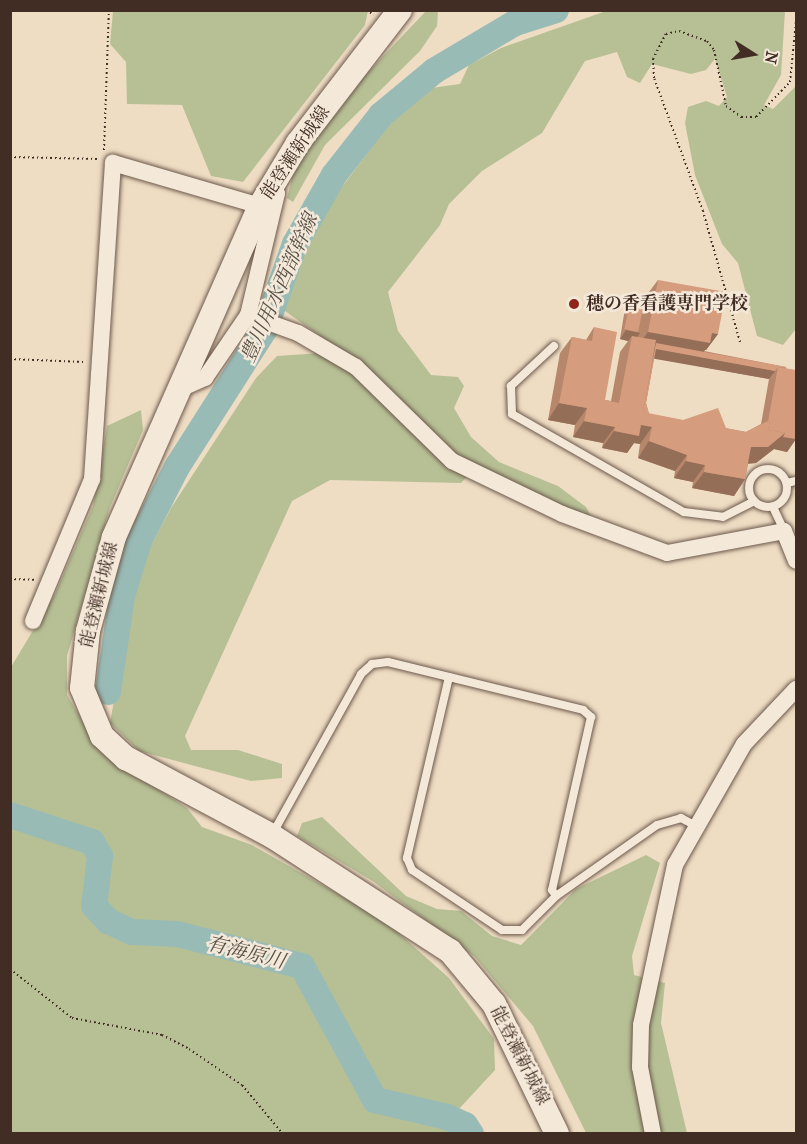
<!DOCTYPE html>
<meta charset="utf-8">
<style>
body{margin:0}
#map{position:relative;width:807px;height:1144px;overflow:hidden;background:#eedcc3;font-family:"IM FELL French Canon","Noto Serif JP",serif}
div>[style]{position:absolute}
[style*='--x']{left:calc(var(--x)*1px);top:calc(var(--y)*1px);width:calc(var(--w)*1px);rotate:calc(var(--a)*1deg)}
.green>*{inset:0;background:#b7c095}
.river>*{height:26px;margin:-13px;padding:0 13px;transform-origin:13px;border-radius:13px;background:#99bbb6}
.path>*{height:2px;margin-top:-1px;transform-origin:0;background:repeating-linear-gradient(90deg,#412d24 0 1.5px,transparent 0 4.5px)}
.roads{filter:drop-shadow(0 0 2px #6c594c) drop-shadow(0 0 2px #6c594c)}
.service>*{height:8px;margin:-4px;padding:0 4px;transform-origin:4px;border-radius:4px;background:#f4e8d8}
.service>.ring{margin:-4px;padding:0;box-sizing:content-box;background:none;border:8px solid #f4e8d8;border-radius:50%}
.minor>*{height:16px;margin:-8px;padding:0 8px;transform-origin:8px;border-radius:8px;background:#f4e8d8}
.secondary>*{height:24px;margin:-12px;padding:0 12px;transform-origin:12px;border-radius:12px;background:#f4e8d8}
.wall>*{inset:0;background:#b7876c}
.shaded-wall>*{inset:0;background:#956e58}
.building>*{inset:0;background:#d59d7d;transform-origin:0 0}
.dots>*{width:16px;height:16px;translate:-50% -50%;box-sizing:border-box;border:3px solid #f4e8d8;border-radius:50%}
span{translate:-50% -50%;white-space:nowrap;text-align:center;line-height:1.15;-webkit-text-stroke:5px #f4e8d8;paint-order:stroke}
.street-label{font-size:18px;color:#412d24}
.poi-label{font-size:18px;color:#412d24;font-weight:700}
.left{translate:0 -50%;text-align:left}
.water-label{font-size:20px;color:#575048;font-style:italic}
.frame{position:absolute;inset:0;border:12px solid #412d24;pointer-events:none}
.north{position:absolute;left:723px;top:24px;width:60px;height:60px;-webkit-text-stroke:4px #f4e8d8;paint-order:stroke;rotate:101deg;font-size:16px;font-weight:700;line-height:24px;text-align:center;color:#412d24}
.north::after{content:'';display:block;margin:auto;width:21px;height:27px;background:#412d24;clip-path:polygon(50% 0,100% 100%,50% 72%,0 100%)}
</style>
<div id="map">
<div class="green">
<i style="clip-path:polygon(609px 10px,785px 11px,781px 75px,764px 105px,773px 109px,796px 86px,796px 329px,783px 345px,757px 336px,738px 263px,722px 244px,695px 175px,685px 123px,688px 107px,706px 101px,719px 106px,727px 97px,715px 59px,706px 70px,691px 74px,652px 64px,640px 83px,627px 77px,617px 52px,585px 61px,542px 133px,482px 171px,449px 204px,440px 225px,388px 292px,398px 331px,431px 375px,458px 377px,464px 386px,454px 408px,471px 437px,499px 462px,558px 486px,586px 507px,594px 522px,475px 468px,461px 483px,330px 480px,292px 501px,185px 736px,191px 750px,238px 750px,282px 764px,282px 778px,251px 781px,139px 751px,110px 723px,137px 572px,171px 508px,256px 378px,277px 356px,322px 353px,326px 340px,285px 311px,285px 292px,319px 217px,401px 109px,431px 88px,460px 84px,469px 65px,501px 48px)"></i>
<i style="clip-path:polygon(113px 11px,113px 10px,368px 11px,365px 25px,243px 182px,211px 176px,182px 105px,127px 104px,126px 62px,110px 44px)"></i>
<i style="clip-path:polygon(426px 11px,438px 11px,437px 26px,420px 51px,325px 145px,293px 202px,287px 198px,295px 166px,323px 120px)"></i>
<i style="clip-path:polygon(141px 410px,143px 430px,110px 507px,67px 656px,67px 695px,101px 752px,187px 808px,202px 827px,252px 845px,384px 920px,449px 978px,494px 1039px,495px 1070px,458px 1110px,456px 1133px,11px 1134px,11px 667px,55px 594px,93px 506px,107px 426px)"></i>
<i style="clip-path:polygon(322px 817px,406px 896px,437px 909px,461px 911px,492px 936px,521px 945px,576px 889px,646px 855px,660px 863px,632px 956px,634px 975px,665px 983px,661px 1023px,687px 1133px,586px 1133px,533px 1026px,474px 956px,374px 882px,297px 836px,302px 823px)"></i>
</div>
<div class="river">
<i style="--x:108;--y:692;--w:97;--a:-81.7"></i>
<i style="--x:122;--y:596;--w:58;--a:-72.8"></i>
<i style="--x:139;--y:541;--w:83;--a:-62.8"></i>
<i style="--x:177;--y:467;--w:164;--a:-57.5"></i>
<i style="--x:265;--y:329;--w:90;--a:-70.6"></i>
<i style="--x:295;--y:244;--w:79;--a:-60.5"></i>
<i style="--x:334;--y:175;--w:76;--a:-51.9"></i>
<i style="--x:381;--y:115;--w:69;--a:-39.7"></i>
<i style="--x:434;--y:71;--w:94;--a:-30.7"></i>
<i style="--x:515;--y:23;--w:43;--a:-17.6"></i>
<i style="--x:10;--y:815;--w:86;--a:18.2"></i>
<i style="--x:92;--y:842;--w:16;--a:60"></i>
<i style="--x:100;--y:856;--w:50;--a:96.8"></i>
<i style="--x:94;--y:906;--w:21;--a:47"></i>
<i style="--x:108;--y:921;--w:26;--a:25"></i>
<i style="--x:132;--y:932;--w:45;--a:2.5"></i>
<i style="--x:177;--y:934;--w:129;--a:14.4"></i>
<i style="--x:302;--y:966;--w:153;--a:61.4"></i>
<i style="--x:375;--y:1100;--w:74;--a:13.3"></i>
<i style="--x:447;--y:1117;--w:20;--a:24"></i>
<i style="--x:465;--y:1125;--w:11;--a:56"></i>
</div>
<div class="path">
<i style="--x:366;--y:10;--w:9;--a:32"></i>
<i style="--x:104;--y:150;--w:140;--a:-88"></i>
<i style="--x:10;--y:157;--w:89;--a:1.3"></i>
<i style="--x:740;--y:342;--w:136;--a:-105.8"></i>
<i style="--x:703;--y:211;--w:142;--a:-110.2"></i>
<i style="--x:654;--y:78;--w:19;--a:-93"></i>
<i style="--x:653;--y:59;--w:28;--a:-63"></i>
<i style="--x:666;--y:34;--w:13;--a:-13"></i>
<i style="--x:679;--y:31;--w:30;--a:20"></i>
<i style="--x:707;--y:41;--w:11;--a:52"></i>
<i style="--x:714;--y:50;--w:57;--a:77.9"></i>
<i style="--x:726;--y:106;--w:19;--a:36"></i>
<i style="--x:741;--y:117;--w:15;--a:0"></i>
<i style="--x:756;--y:117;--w:49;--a:-45.8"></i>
<i style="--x:790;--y:82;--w:61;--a:-84.4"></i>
<i style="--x:10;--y:359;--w:74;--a:2.3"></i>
<i style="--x:10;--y:579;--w:25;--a:2"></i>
<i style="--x:10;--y:969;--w:79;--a:38.3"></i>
<i style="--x:72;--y:1018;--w:92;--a:10.7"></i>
<i style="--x:162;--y:1035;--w:30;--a:27"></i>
<i style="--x:189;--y:1049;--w:64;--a:34.2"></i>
<i style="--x:242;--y:1085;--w:64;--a:50.1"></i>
</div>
<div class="roads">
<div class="service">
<i style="--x:554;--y:346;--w:59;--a:137.1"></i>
<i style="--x:511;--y:386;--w:28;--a:88"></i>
<i style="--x:512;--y:414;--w:198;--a:29.7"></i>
<i style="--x:684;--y:512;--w:39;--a:7"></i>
<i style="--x:723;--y:517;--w:35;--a:-27"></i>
<i class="ring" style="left:749px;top:469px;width:30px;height:30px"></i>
<i style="--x:787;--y:483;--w:9;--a:-13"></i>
<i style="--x:773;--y:507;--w:26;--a:65"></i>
<i style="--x:449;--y:677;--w:186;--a:103.1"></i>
<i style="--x:407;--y:858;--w:13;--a:67"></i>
<i style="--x:412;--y:870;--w:108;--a:33.7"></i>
<i style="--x:502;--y:930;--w:20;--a:0"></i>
<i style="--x:522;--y:930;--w:48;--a:-45"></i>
<i style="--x:556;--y:896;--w:123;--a:-35.1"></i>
<i style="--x:657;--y:825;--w:25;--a:-16"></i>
<i style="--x:681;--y:818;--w:15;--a:28"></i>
<i style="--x:273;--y:833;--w:182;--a:-61"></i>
<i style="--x:361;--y:674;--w:15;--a:-42"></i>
<i style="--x:372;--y:664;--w:16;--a:-7"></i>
<i style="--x:388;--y:662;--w:201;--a:13.8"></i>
<i style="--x:583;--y:710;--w:11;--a:41"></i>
<i style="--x:591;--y:717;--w:177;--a:102.7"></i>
<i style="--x:552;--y:890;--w:7;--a:56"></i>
</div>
<div class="minor">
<i style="--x:248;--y:315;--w:53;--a:19.8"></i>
<i style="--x:298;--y:333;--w:67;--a:30.4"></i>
<i style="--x:356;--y:367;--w:134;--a:44.4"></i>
<i style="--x:452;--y:461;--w:122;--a:25.7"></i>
<i style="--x:562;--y:514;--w:112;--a:20.4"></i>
<i style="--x:667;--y:553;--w:119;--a:-10.6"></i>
<i style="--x:784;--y:531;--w:32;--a:68"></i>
<i style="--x:178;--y:390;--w:30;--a:-24"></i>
<i style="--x:205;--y:378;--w:76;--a:-55.7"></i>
<i style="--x:248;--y:315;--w:125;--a:-76.6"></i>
<i style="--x:277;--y:193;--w:9;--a:-139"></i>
<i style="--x:33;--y:621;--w:154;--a:-67.4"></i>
<i style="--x:92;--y:479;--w:317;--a:-86.2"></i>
<i style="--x:113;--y:163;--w:153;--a:16.3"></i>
<i style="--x:653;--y:1134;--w:68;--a:-101"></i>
<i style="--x:640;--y:1067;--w:42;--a:-88.6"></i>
<i style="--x:641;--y:1025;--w:164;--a:-78"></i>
<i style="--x:675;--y:865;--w:139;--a:-60.3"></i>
<i style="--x:744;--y:744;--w:76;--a:-46.6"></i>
</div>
<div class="secondary">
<i style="--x:400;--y:10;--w:168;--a:127.5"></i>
<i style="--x:298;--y:143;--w:74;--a:121.1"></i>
<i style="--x:260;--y:206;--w:362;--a:113.8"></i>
<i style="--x:114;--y:537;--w:98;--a:105.5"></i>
<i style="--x:88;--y:631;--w:57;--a:96"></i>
<i style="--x:82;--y:688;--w:52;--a:67.4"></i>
<i style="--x:102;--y:736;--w:33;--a:43"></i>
<i style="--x:126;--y:758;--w:166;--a:28.1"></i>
<i style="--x:272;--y:836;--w:212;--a:32.9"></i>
<i style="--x:450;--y:951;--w:69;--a:50.3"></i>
<i style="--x:494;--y:1004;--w:144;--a:64.1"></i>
</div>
</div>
<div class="wall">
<i style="clip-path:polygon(evenodd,658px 280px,718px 334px,706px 350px,705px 350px,704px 351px,786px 367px,796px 439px,787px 452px,774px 449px,756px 463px,748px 464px,745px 479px,734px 496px,692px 488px,693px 482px,674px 478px,675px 471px,638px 458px,640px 444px,634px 443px,627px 453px,602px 448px,603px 443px,573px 437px,575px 425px,548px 420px,560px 353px,572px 337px,586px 340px,594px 327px,605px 400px,611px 401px,620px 352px,628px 341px,620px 339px,626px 302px,632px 293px,646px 296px,658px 280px,654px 358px,769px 379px,761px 424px,746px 432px,649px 414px,646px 403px,654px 358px)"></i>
</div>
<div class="shaded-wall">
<i style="clip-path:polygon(626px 330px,640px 333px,634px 342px,632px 336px,628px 341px,620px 339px)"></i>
<i style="clip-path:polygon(648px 332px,712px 333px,718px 334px,706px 350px,705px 350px,700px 357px,775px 371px,769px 379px,650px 358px,636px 348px)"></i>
<i style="clip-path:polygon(559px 403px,587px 408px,575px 425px,548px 420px)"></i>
<i style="clip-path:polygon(637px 420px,677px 429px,652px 427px,640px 444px,634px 443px,627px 453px,602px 448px,614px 431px)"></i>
<i style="clip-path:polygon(584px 421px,615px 427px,603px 443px,573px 437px)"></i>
<i style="clip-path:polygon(785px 433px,796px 439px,787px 452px,774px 449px,756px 463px,739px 464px,751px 447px)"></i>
<i style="clip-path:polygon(649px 441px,687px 455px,675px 471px,638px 458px)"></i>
<i style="clip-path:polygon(686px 461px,705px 465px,693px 482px,674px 478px)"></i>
<i style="clip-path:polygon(704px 472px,745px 479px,734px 496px,692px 488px)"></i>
</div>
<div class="building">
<i style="clip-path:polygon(658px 280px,726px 292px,718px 334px,712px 333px,710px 343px,648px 332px)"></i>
<i style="left:632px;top:293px;width:14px;height:37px;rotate:12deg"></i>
<i style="clip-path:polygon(594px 327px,617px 332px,605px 400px,619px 403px,632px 336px,656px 340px,643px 412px,683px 420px,718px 408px,726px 428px,746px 432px,770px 420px,768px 430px,785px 433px,768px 447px,751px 447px,745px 479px,704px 472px,705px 465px,686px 461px,687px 455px,649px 441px,652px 427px,641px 425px,639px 436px,614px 431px,615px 427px,584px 421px,587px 408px,559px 403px,572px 337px,592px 341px)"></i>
<i style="clip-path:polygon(656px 343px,786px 367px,786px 368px,778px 367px,775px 371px,656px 349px,646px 403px,649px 414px,643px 412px)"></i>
<i style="clip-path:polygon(778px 367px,796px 370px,796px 439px,783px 437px,785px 433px,768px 430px,770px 420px,768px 421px)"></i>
</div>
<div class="dots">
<i style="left:574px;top:304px;background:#8f2418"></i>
</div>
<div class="street-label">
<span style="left:296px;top:153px;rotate:-56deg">能登瀬新城線</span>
<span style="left:100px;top:595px;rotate:-76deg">能登瀬新城線</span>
<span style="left:519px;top:1056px;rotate:63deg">能登瀬新城線</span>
</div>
<div class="poi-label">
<span class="left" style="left:586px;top:304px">穂の香看護専門学校</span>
</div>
<div class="water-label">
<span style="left:279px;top:288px;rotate:-66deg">豊川用水西部幹線</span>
<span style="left:246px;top:952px;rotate:14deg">有海原川</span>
</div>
<div class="frame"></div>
<div class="north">N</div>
</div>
